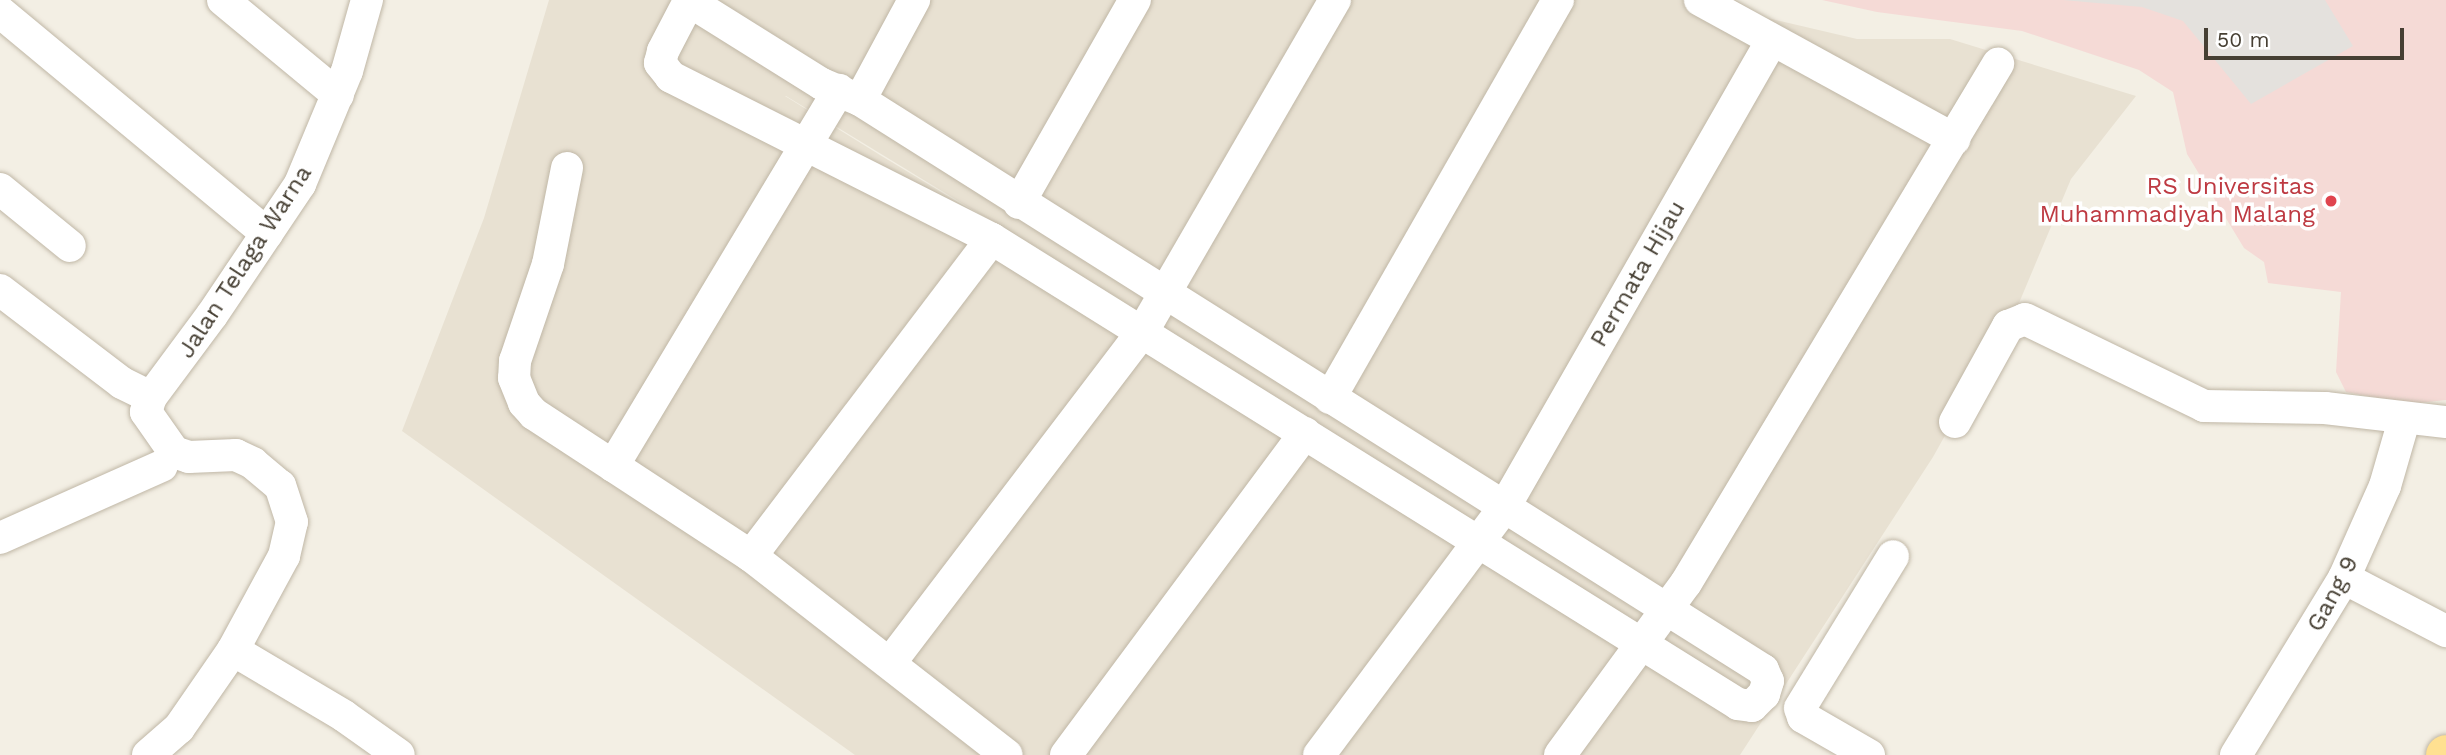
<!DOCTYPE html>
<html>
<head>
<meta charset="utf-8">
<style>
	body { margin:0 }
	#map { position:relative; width:2446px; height:755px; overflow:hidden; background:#f3efe4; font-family:"Work Sans",sans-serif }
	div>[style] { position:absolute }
	.residential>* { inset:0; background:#e8e1d2 }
	.medical>* { inset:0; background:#f5dad6 }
	.parking>* { inset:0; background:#e4e1dd }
	.roads { filter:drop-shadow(0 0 2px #c0b7a6) drop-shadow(0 0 2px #c0b7a6) }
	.street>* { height:32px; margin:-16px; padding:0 16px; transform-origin:16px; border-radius:16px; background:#fff }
	.primary>* { height:38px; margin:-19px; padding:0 19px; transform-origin:19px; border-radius:19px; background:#ffe091 }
	.dots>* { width:19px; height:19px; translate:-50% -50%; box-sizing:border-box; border:4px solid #fff; border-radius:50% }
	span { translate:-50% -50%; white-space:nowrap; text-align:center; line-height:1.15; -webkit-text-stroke:7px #fff; paint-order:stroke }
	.health-label { font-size:24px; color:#be3a42 }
	.right { translate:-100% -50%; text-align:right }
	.street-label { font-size:24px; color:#463f33 }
	.scale { position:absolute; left:2204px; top:28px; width:200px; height:32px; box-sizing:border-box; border:4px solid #463f33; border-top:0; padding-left:9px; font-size:21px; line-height:24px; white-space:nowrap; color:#463f33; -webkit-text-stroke:5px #fff; paint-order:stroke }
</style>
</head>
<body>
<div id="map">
	<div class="residential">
		<i style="clip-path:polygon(evenodd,549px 0,1735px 0,1763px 17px,1857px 39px,1950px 39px,2136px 96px,2071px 179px,2019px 303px,1933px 457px,1740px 755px,855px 755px,402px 431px,484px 218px,549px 0,785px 96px,786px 96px,1147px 316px,880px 155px,785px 96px)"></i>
	</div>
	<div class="medical">
		<i style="clip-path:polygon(1822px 0,2446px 0,2446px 400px,2409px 404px,2346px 392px,2336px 372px,2341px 292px,2268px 283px,2264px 262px,2244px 248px,2187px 154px,2173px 92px,2139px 70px,2022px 31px,1877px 12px)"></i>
	</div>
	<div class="parking">
		<i style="clip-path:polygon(2063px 0,2325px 0,2353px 46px,2251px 104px,2183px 21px,2142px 7px)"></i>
	</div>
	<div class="roads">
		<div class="street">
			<i style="left:223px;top:0;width:149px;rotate:39.6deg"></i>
			<i style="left:1700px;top:0;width:290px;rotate:28.7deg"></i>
			<i style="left:689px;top:1px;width:157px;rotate:32deg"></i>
			<i style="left:822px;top:84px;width:41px;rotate:22.8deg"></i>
			<i style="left:860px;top:100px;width:1068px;rotate:32.26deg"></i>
			<i style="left:1763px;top:670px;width:12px;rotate:66deg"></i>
			<i style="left:1768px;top:681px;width:14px;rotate:107deg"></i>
			<i style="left:1764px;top:694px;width:17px;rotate:135deg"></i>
			<i style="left:1752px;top:706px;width:14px;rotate:-172deg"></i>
			<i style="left:1738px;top:704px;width:879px;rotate:-148.06deg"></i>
			<i style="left:992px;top:239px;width:360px;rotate:-153.2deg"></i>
			<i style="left:671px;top:77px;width:18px;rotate:-128deg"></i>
			<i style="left:660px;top:63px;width:12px;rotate:-76deg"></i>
			<i style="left:663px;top:51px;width:56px;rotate:-62.5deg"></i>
			<i style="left:689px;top:1px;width:1px;rotate:-90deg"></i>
			<i style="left:0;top:12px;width:347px;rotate:39.7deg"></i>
			<i style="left:860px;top:100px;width:114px;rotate:-61.6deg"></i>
			<i style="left:567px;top:168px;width:98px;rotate:101.2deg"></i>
			<i style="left:548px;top:264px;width:102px;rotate:108.8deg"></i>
			<i style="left:515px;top:361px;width:17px;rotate:93deg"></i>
			<i style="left:514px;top:378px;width:27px;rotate:68deg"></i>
			<i style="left:524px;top:403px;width:15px;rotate:48deg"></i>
			<i style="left:534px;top:414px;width:259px;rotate:33.2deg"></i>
			<i style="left:751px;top:556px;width:324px;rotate:37.9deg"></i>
			<i style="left:0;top:189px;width:90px;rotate:39.2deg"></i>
			<i style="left:1019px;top:203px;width:234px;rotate:-60.3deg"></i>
			<i style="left:0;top:290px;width:153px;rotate:37.3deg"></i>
			<i style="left:122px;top:383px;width:32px;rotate:26deg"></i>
			<i style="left:1330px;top:398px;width:459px;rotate:-60.2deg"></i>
			<i style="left:1955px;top:422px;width:110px;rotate:-61.1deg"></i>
			<i style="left:2008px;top:326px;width:18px;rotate:-22deg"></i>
			<i style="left:2025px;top:319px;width:199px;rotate:25.9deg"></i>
			<i style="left:2204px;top:406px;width:121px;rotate:0.9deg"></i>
			<i style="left:2325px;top:408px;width:122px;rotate:6.6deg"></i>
			<i style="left:613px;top:466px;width:439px;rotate:-59deg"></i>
			<i style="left:0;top:538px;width:177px;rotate:-24deg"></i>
			<i style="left:751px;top:556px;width:398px;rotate:-52.8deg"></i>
			<i style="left:2344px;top:578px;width:115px;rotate:27.5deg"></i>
			<i style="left:233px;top:650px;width:129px;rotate:30.7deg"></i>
			<i style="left:344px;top:716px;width:67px;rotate:35.3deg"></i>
			<i style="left:890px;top:663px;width:417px;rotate:-52.7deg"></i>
			<i style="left:1143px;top:331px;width:383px;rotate:-59.9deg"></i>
			<i style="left:148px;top:755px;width:41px;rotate:-41.1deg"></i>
			<i style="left:179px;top:728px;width:95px;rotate:-55.3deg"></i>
			<i style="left:233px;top:650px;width:107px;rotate:-61.5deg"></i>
			<i style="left:284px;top:556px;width:35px;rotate:-77deg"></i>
			<i style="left:292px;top:522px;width:38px;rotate:-108deg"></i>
			<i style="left:280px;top:486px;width:35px;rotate:-140deg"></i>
			<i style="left:253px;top:463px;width:19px;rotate:-155deg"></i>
			<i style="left:236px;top:455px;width:47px;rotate:177.6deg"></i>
			<i style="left:189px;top:457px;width:16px;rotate:-162deg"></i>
			<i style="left:174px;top:452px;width:49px;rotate:-125deg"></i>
			<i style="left:146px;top:412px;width:16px;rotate:-72deg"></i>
			<i style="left:151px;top:397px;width:102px;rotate:-53.4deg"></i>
			<i style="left:212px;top:315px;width:158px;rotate:-56.1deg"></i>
			<i style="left:300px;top:184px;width:122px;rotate:-67.4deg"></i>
			<i style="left:347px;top:71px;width:74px;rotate:-74.3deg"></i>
			<i style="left:1066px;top:755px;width:401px;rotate:-53.4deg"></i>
			<i style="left:1319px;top:755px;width:311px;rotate:-53.2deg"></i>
			<i style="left:1505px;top:506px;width:535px;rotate:-60.18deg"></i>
			<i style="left:1560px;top:755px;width:213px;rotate:-53.8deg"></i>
			<i style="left:1686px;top:583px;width:606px;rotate:-58.99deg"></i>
			<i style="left:1869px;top:755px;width:76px;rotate:-150.1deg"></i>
			<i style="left:1803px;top:717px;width:9px;rotate:-108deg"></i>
			<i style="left:1800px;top:708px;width:178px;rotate:-58.5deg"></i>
			<i style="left:2236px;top:755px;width:207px;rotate:-58.6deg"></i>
			<i style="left:2344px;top:578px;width:101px;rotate:-66deg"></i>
			<i style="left:2385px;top:486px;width:69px;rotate:-73.9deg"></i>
		</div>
		<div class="primary">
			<i style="left:2445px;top:755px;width:1px;rotate:-45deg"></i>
		</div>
	</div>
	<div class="dots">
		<i style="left:2331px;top:201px;background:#e0444e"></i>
	</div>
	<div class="health-label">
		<span class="right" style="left:2315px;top:201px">RS Universitas<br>Muhammadiyah Malang</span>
	</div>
	<div class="street-label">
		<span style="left:245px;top:262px;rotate:-57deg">Jalan Telaga Warna</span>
		<span style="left:1638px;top:274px;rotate:-60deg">Permata Hijau</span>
		<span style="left:2333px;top:594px;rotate:-62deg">Gang 9</span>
	</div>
	<div class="scale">50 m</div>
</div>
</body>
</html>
